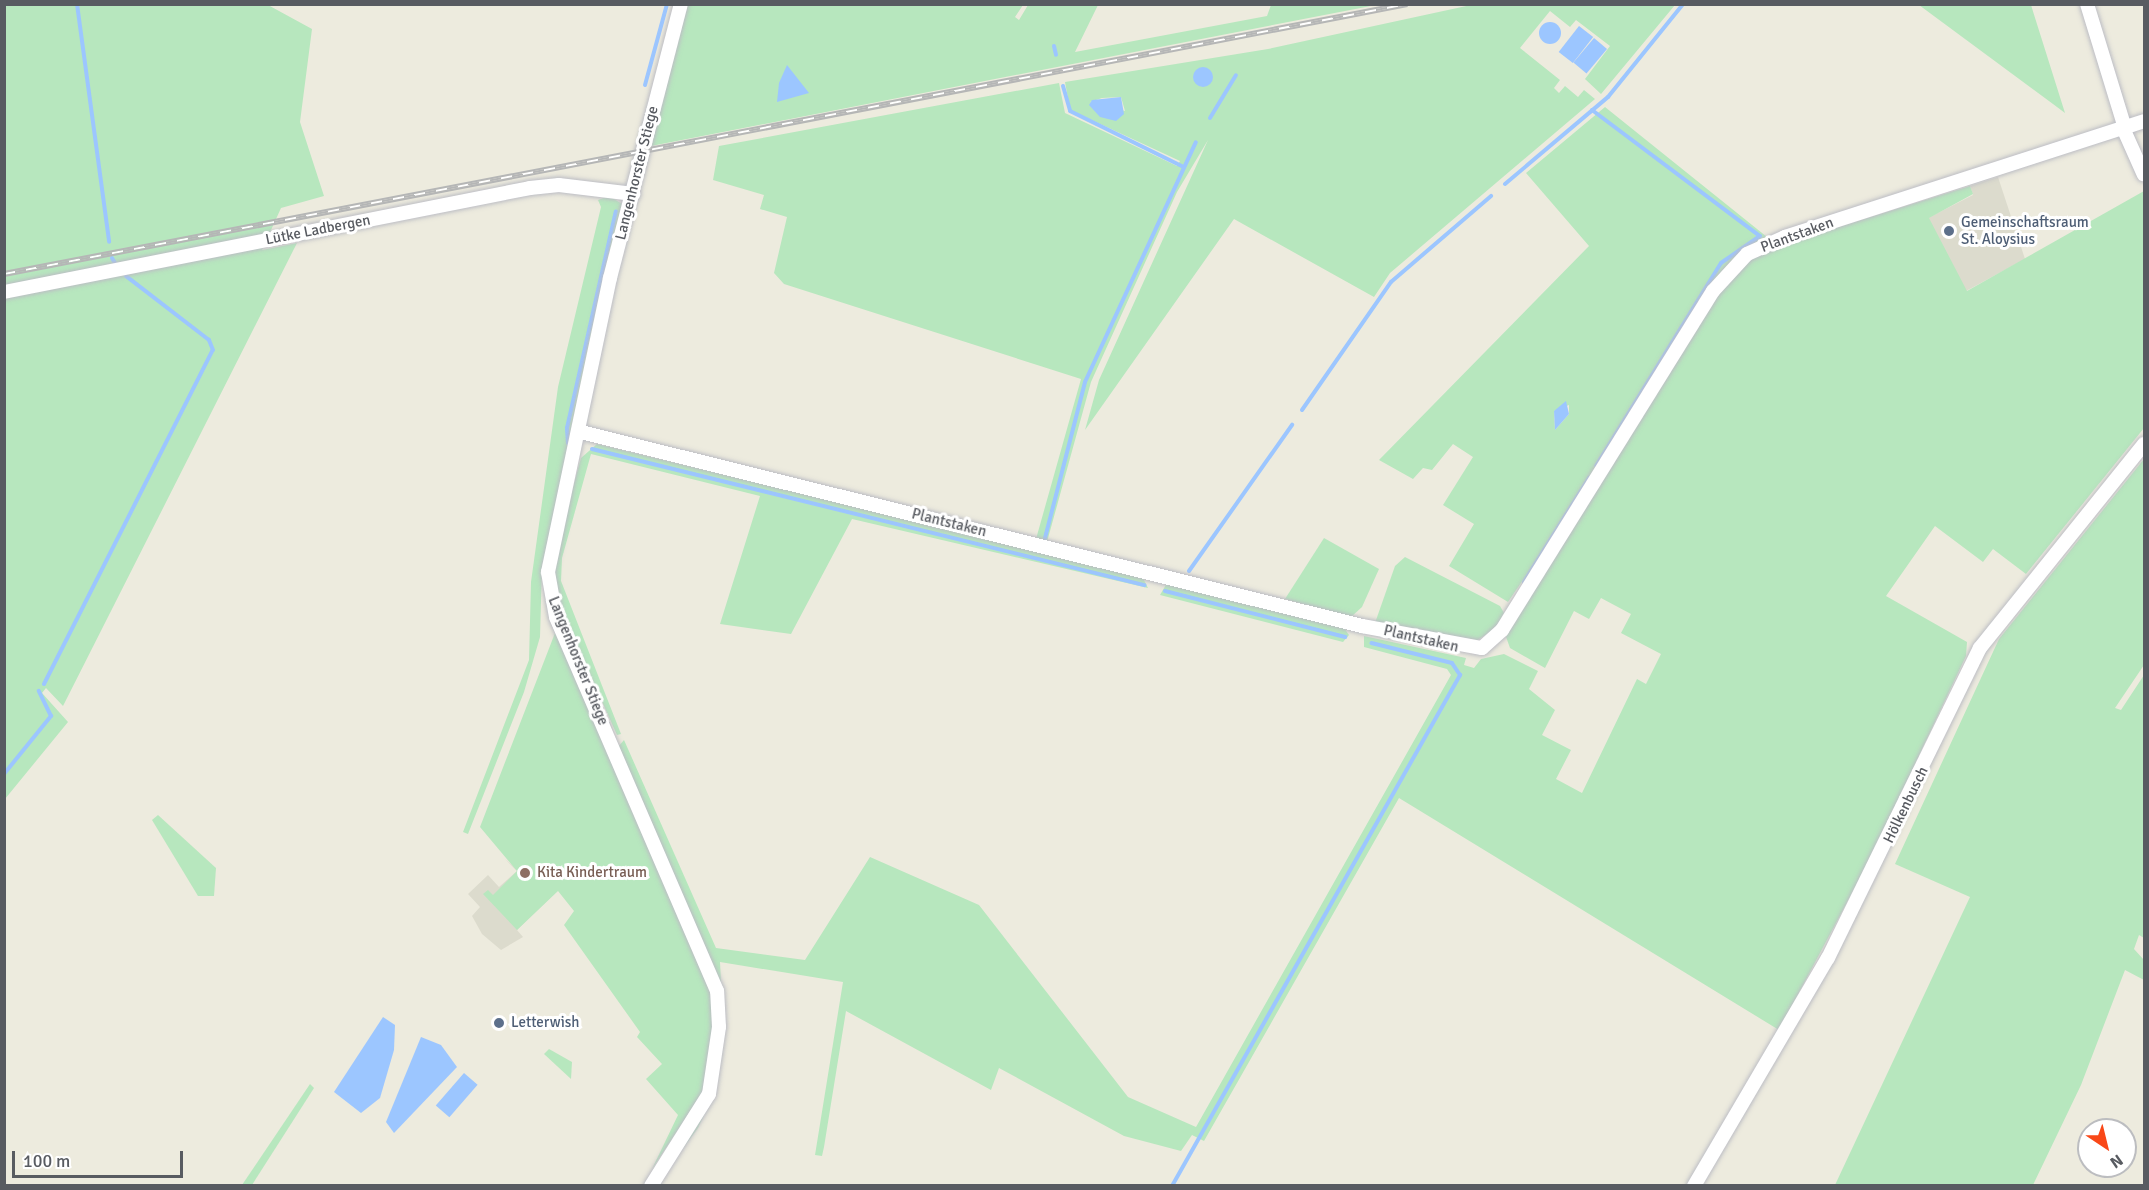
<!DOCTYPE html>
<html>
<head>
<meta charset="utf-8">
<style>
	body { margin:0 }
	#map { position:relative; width:2149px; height:1190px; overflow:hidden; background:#edebde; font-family:Signika,sans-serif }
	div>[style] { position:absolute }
	.education>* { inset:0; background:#dcdbcd }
	.green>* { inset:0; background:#b7e7be }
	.water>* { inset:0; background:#9cc6ff; transform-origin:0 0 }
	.round { border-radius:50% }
	.stream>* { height:4px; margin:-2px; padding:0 2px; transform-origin:2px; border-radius:2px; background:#9cc6ff }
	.roads { filter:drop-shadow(0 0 2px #bcbdc4) drop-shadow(0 0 2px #bcbdc4) }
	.minor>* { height:14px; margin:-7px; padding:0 7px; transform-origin:7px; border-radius:7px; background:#fff }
	.rail>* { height:6px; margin-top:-3px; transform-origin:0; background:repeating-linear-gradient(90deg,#fff 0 11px,#b5b6b6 0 22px); box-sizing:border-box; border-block:2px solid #b5b6b6 }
	.dots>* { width:16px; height:16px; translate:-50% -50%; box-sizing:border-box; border:3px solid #fff; border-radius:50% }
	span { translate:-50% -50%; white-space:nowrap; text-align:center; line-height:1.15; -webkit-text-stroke:6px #fff; paint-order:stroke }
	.street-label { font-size:15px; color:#585b61 }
	.service-label { font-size:15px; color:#4e5e75 }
	.left { translate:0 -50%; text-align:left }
	.education-label { font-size:15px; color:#785e54 }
	.frame { position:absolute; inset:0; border:6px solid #585b61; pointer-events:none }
	.north { position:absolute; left:2077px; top:1118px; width:60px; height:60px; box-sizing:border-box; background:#fff; border:2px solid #bcbdc0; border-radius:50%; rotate:145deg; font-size:16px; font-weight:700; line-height:24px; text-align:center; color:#585b61 }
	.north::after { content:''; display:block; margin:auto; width:21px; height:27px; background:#f94818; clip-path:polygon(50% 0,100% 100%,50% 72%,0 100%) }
	.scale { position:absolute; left:12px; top:1151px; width:171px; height:27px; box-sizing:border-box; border:3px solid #585b61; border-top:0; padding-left:8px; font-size:18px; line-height:21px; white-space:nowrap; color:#585b61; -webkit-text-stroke:4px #fff; paint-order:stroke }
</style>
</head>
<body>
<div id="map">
	<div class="education">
		<i style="clip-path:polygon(1998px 177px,2025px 259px,1966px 291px,1928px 218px,1973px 195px,1970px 186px)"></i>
		<i style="clip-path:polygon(505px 859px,550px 898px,517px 930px,523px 937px,501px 950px,482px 934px,472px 916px,480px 907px,468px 894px,488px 875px,499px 887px,517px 871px)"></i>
	</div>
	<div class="green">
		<i style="clip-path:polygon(5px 5px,268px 5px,312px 29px,300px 122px,324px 196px,281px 208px,262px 250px,297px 243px,63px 706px,46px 688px,42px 693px,68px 722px,5px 799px)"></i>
		<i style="clip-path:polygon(686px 5px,1023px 5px,1015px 17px,1019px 20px,1028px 5px,1098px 5px,1075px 52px,1267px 16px,1271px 5px,1376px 5px,651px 146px)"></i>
		<i style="clip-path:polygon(evenodd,1471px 5px,1675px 5px,1601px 94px,1585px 79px,1610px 46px,1576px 20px,1570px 27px,1550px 11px,1520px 48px,1560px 80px,1554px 88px,1559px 93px,1565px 86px,1578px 97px,1584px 90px,1595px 99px,1390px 273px,1374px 297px,1234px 219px,1085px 430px,1099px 380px,1208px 140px,1177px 192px,1091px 382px,1047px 542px,1036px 539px,1081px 379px,784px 284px,774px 273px,787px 217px,760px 209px,764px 195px,713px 180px,719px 146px,1059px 83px,1065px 113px,1177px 166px,1180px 161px,1070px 110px,1065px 82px,1268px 49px,1471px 5px,1121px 97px,1125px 111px,1090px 102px,1102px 98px,1121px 97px)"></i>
		<i style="clip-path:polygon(1919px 5px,2031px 5px,2065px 113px,2053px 104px)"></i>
		<i style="clip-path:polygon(evenodd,1605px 107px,1767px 237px,1747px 251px,1508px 602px,1449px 566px,1474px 524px,1443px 505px,1473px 457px,1453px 444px,1432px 470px,1423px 468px,1413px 479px,1379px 460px,1589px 246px,1526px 173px,1605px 107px,1569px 405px,1569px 414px,1555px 430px,1554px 411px,1569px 405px)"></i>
		<i style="clip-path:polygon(1970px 186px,1973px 194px,1929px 218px,1967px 291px,2144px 191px,2144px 428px,2026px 574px,1993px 549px,1983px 562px,1935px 526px,1886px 596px,1967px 642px,1966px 656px,1869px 861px,1779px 1030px,1399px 798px,1204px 1141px,1192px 1135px,1181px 1151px,1124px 1136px,999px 1068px,991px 1090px,846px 1011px,824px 1147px,822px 1156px,815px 1155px,843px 982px,720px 962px,723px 1022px,715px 1092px,698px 1128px,656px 1185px,709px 1102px,720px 984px,618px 747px,624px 740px,716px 948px,805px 960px,870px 857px,979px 905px,1128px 1097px,1196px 1127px,1451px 675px,1447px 669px,1364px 647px,1364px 636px,1466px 658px,1464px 665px,1474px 668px,1481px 659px,1504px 654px,1538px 671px,1529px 689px,1555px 710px,1542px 735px,1571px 750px,1556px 779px,1582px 793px,1637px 679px,1646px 684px,1661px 654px,1621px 633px,1631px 614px,1601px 598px,1589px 619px,1574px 611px,1545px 668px,1510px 648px,1505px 634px,1730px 275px,1762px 251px)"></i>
		<i style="clip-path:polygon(609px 196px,624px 205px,542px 566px,540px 637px,524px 692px,468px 834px,463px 832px,529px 660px,531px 582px,558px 387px,601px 207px,598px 200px)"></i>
		<i style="clip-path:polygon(597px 444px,1047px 553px,1143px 578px,1148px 588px,852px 519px,791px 634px,720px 624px,760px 496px,591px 454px,562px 558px,561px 581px,621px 734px,617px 735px,554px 594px,554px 556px,581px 458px)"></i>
		<i style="clip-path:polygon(2144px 459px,2144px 665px,2115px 708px,2121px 710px,2144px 675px,2144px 938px,2139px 935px,2134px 949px,2144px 960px,2144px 980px,2125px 970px,2081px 1085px,2033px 1185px,1835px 1185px,1970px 897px,1895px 864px,1999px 639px)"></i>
		<i style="clip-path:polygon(1324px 538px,1379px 569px,1362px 607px,1351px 617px,1285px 599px)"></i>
		<i style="clip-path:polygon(1405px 557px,1500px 606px,1504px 613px,1496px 628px,1476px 641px,1375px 623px,1395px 566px)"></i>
		<i style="clip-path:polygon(1167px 583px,1344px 628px,1349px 635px,1343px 642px,1160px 595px)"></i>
		<i style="clip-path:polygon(555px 633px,715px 998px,708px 1084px,652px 1169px,678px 1115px,646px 1079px,662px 1064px,637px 1037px,640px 1032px,564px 925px,574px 911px,558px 891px,517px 930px,483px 894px,488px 890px,493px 895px,517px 871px,480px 827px)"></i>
		<i style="clip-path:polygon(158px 815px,216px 868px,214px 896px,198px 896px,152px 820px)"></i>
		<i style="clip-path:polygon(549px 1049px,572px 1062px,571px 1079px,544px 1054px)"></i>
		<i style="clip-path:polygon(310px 1084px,314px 1088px,252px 1185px,242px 1185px)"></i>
	</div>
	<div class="water">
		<i class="round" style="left:1539px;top:22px;width:22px;height:22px"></i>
		<i style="left:1579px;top:26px;width:18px;height:33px;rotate:38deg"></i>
		<i style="left:1594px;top:38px;width:17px;height:32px;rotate:40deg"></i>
		<i style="clip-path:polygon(787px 65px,809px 93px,777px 102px,779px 83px)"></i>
		<i class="round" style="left:1193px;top:67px;width:20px;height:20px"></i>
		<i style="clip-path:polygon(1121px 97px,1124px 114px,1116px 121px,1100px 117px,1089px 105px,1092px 100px)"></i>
		<i style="clip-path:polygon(1566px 401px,1569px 414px,1555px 430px,1554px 411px)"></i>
		<i style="clip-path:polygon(383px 1017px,395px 1025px,394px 1050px,380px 1098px,361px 1113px,334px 1092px)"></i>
		<i style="clip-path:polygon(421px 1037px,441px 1045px,457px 1067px,394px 1133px,386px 1122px)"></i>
		<i style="left:464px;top:1073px;width:18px;height:43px;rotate:41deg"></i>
	</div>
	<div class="stream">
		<i style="left:77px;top:4px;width:240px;rotate:82.3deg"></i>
		<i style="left:1054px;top:46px;width:9px;rotate:77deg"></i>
		<i style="left:645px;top:85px;width:84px;rotate:-74.8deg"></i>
		<i style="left:1063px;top:86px;width:26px;rotate:74deg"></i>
		<i style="left:1070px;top:111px;width:125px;rotate:26.2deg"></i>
		<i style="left:1592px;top:110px;width:210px;rotate:36.9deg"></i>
		<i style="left:1760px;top:236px;width:47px;rotate:145.3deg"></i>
		<i style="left:1721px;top:263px;width:238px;rotate:121.6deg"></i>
		<i style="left:1210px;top:118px;width:50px;rotate:-58.8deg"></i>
		<i style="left:1505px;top:184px;width:135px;rotate:-40.2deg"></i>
		<i style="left:1608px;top:97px;width:119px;rotate:-51.1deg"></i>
		<i style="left:112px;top:258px;width:6px;rotate:59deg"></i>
		<i style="left:1302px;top:410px;width:156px;rotate:-55.2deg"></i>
		<i style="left:1391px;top:282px;width:132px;rotate:-40.7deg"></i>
		<i style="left:568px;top:443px;width:15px;rotate:-94deg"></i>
		<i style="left:567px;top:428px;width:222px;rotate:-77.3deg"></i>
		<i style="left:592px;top:449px;width:569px;rotate:13.84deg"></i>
		<i style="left:1045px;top:538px;width:161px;rotate:-75.6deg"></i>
		<i style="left:1085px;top:382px;width:264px;rotate:-65.2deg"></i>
		<i style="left:1189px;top:571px;width:179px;rotate:-54.8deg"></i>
		<i style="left:1524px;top:582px;width:123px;rotate:-58deg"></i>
		<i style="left:1165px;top:591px;width:186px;rotate:14.3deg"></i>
		<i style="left:44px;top:684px;width:374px;rotate:-63.2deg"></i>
		<i style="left:213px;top:350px;width:11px;rotate:-112deg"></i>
		<i style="left:209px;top:340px;width:105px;rotate:-142.4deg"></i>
		<i style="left:4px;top:774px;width:75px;rotate:-51deg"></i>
		<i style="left:51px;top:716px;width:28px;rotate:-116deg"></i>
		<i style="left:1172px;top:1186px;width:587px;rotate:-60.59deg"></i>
		<i style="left:1460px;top:675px;width:14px;rotate:-124deg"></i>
		<i style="left:1452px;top:663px;width:83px;rotate:-166.1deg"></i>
	</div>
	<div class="roads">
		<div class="minor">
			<i style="left:2087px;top:4px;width:130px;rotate:73deg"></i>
			<i style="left:2123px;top:128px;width:22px;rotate:-18deg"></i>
			<i style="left:4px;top:292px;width:536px;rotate:-11.18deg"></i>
			<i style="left:530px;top:188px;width:29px;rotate:-6deg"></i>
			<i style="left:559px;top:185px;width:75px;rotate:6.9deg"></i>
			<i style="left:581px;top:432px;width:805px;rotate:13.95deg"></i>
			<i style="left:1362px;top:626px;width:122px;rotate:10.4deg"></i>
			<i style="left:1482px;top:648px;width:27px;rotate:-42deg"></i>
			<i style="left:1502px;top:630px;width:399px;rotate:-58.1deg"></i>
			<i style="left:1713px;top:291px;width:50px;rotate:-47.4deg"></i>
			<i style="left:1747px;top:254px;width:42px;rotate:-24.1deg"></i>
			<i style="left:1785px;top:237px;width:355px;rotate:-17.9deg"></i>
			<i style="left:2123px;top:128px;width:51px;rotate:65.9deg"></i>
			<i style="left:651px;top:1186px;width:109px;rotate:-57.8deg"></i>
			<i style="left:709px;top:1094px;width:68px;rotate:-81.5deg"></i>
			<i style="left:719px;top:1027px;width:36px;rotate:-93deg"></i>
			<i style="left:717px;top:991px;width:407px;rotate:-113.3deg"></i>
			<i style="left:556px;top:617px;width:46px;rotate:-100.1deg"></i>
			<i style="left:548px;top:572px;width:300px;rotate:-78.1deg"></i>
			<i style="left:610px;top:278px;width:283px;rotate:-75.5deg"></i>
			<i style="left:1694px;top:1186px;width:264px;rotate:-59.6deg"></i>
			<i style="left:1828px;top:958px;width:345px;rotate:-63.9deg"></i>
			<i style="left:1980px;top:648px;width:262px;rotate:-51.2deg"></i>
		</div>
	</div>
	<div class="rail">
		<i style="left:4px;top:274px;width:1429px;rotate:-10.89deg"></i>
	</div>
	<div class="dots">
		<i style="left:1949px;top:231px;background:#5c6f8a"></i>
		<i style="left:525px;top:873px;background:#8d6e63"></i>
		<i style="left:499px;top:1023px;background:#5c6f8a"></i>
	</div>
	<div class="street-label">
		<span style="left:637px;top:173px;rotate:-76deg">Langenhorster Stiege</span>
		<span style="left:318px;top:230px;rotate:-11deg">Lütke Ladbergen</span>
		<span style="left:1797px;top:235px;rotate:-20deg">Plantstaken</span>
		<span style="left:949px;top:523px;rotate:14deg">Plantstaken</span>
		<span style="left:1421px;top:639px;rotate:13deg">Plantstaken</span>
		<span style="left:578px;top:661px;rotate:68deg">Langenhorster Stiege</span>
		<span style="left:1906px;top:805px;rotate:-64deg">Hölkenbusch</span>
	</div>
	<div class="service-label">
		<span class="left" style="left:1961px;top:231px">Gemeinschaftsraum<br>St. Aloysius</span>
		<span class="left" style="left:511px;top:1023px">Letterwish</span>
	</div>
	<div class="education-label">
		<span class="left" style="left:537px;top:873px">Kita Kindertraum</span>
	</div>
	<div class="frame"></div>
	<div class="north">N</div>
	<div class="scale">100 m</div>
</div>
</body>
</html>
